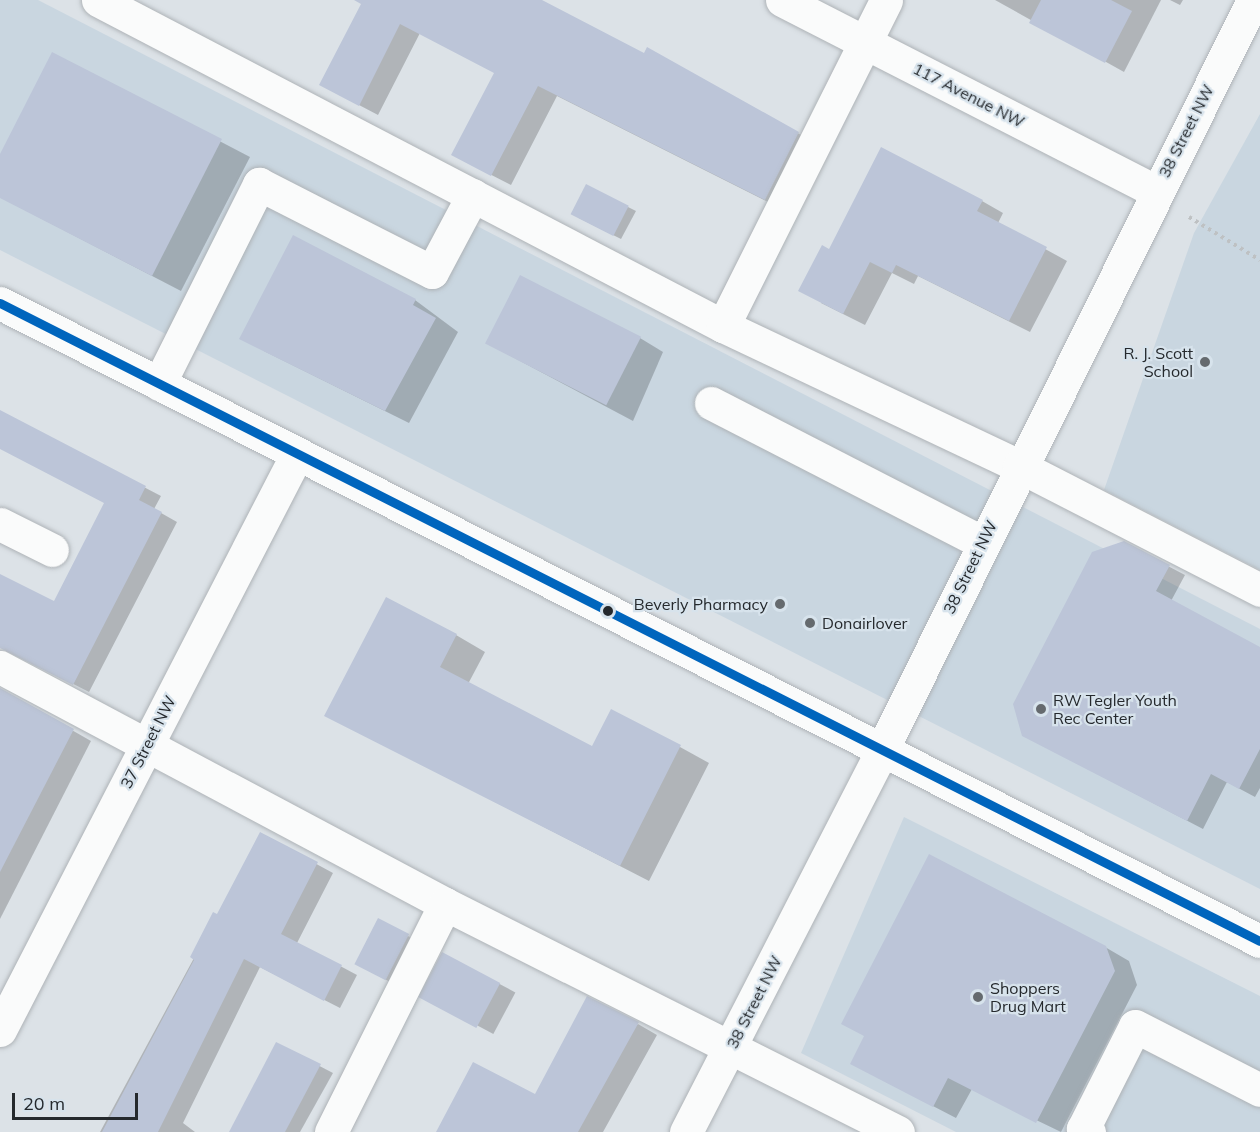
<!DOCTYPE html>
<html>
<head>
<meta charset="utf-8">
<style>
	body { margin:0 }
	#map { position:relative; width:1260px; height:1132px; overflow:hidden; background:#dce2e7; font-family:Mulish,sans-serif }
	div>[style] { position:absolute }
	.built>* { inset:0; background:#c9d6e0 }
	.shadow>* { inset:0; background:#0003; transform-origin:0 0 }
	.building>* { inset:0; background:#bcc5d8; transform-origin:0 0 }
	.path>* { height:4px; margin-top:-2px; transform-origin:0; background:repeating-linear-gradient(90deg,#bec1c3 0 3px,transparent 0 7.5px) }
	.roads { filter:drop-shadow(0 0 2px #aeb3b7) drop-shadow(0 0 2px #aeb3b7) }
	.minor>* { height:33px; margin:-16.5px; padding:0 16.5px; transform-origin:16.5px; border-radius:16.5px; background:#fafbfb }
	.major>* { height:33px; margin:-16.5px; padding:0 16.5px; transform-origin:16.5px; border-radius:16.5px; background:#fafbfb }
	.bus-1>* { height:9px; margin:-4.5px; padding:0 4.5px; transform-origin:4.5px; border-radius:4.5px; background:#0065bd }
	.dots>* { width:16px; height:16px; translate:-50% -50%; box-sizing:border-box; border:3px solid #d7e3ec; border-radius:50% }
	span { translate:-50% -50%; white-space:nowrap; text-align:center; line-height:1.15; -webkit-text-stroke:4.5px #d7e3ec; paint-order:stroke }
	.street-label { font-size:16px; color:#25292d }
	.poi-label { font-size:16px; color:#25292d }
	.right { translate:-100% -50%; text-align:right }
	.left { translate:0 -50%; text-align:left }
	.scale { position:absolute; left:12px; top:1093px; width:126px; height:27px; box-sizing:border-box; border:3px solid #25292d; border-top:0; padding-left:8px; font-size:18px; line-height:21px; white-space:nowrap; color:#25292d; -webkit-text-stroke:4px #d7e3ec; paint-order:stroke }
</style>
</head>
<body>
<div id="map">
	<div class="built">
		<i style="clip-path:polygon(0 0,38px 0,1260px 629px,1260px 889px,0 250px)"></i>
		<i style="clip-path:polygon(1260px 114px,1260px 570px,1104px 490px,1194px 233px)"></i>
		<i style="clip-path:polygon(904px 817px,1260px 996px,1260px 1132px,956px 1132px,801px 1053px)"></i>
	</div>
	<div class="shadow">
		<i style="clip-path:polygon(365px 0,531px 0,645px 55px,648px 49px,817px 144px,784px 210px,557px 96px,511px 185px,472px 165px,496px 73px,420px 33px,378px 115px,340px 95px)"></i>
		<i style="clip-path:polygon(995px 0,1161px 0,1124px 72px)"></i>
		<i style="clip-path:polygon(1170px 0,1183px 0,1180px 5px)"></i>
		<i style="clip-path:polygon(53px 54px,250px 157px,181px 291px,0 197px,0 157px)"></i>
		<i style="clip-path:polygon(982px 201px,1003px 213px,998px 223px,1067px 261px,1030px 332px,918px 276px,914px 284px,892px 273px,865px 325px,821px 303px,829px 251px)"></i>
		<i style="clip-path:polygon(628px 207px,636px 211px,621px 239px,579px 218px)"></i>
		<i style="clip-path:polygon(415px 300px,458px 332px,409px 423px,264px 351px)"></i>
		<i style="clip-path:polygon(640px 338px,663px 352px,633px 421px,507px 354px)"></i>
		<i style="clip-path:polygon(0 412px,161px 496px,154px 509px,177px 522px,89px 692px,22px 658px,0 636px,0 575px,55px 603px,106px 503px,0 448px)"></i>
		<i style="clip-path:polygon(1124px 543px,1185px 575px,1171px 601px,1260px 648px,1260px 788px,1255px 797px,1227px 782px,1203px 829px,1040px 744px)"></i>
		<i style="clip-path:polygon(456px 635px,485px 652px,468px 684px,593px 748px,680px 747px,709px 763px,649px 881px,326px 715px)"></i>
		<i style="clip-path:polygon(0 689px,91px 741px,0 919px)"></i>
		<i style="clip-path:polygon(261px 834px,333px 873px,297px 943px,357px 975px,340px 1008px,260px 967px,183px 1123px,195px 1132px,100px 1132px)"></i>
		<i style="clip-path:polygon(408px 936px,424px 945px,402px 988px,371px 972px)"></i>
		<i style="clip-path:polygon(1105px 947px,1129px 961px,1137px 985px,1061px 1132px,972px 1089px,956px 1118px,875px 1076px)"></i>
		<i style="left:443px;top:954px;width:82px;height:47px;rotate:28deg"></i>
		<i style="clip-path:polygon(638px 1024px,657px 1035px,603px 1132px,438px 1132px,536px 1096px)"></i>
		<i style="clip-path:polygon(277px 1044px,333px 1073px,300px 1132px,231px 1132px)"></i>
	</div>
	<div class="building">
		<i style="clip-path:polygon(354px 0,542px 0,644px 53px,647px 47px,799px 132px,765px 200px,538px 86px,491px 176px,451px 155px,494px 73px,400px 24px,359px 106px,319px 85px,361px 4px)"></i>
		<i style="clip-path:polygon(1041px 0,1111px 0,1132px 11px,1105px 63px,1029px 23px)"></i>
		<i style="clip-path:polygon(52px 52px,222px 139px,152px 276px,0 198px,0 154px)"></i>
		<i style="clip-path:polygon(881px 147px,983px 200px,977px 211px,1047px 247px,1009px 321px,896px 265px,892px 273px,870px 262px,843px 314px,798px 291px,822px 245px,829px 249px)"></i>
		<i style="left:586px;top:184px;width:48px;height:34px;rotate:27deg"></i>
		<i style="clip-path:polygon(293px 235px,416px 299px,413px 305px,436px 318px,385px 411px,239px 339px)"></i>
		<i style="left:520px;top:275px;width:136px;height:77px;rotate:27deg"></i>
		<i style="clip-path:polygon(0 410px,146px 486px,139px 500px,162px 512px,73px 685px,0 648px,0 574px,54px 601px,104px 503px,0 449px)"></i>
		<i style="clip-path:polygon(1124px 541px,1170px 565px,1156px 591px,1260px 647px,1260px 749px,1239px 789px,1211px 774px,1187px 821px,1022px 736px,1013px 704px,1092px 552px)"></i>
		<i style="clip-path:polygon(386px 597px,457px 634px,440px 667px,592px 746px,611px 709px,681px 745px,620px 866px,324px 716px)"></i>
		<i style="clip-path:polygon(0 688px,74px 729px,0 872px)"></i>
		<i style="clip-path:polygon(260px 832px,318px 862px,281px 934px,342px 965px,324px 1001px,244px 959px,158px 1132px,102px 1132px,194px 960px,190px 957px,213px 912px,217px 914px)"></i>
		<i style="clip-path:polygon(929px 854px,1106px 946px,1115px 971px,1036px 1123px,948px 1078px,933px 1107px,850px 1064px,864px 1036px,841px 1024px)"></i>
		<i style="left:378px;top:918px;width:35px;height:52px;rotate:27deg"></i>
		<i style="left:442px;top:952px;width:66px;height:51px;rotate:28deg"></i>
		<i style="clip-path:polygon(587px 996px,639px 1022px,578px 1132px,436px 1132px,473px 1062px,535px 1094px)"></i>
		<i style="clip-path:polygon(276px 1042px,321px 1064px,285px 1132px,229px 1132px)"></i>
	</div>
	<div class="path">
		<i style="left:1189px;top:217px;width:83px;rotate:31.2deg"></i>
	</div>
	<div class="roads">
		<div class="minor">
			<i style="left:98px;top:0;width:705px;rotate:27.55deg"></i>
			<i style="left:723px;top:326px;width:327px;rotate:25.3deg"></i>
			<i style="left:1019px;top:466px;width:271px;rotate:27.2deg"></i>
			<i style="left:782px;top:0;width:420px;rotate:27.1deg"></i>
			<i style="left:723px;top:326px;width:364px;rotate:-63.4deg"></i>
			<i style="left:159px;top:384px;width:224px;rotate:-63.4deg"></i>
			<i style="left:259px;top:184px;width:194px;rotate:27deg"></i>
			<i style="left:432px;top:272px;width:87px;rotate:-62deg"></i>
			<i style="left:711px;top:403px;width:305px;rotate:27.2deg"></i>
			<i style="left:0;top:524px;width:58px;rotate:26.6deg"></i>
			<i style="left:0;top:667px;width:504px;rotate:28.04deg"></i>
			<i style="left:445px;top:904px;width:507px;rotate:26.72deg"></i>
			<i style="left:0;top:1030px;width:648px;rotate:-62.72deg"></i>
			<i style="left:331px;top:1132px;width:255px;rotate:-63.4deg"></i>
			<i style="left:686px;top:1132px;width:429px;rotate:-62.8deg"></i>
			<i style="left:882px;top:750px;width:837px;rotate:-63.68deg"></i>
			<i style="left:1089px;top:1132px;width:7px;rotate:-153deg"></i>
			<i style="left:1083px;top:1129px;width:115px;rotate:-63.2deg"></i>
			<i style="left:1135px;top:1026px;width:140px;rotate:27.1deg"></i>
		</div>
		<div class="major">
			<i style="left:0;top:303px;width:1412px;rotate:26.86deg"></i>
		</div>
	</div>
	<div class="bus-1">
		<i style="left:0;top:303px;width:1412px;rotate:26.86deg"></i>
	</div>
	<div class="dots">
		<i style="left:1205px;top:362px;background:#656a6e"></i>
		<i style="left:780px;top:604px;background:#656a6e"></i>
		<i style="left:608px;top:611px;background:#25292d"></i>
		<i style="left:810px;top:623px;background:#656a6e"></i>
		<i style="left:1041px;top:709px;background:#656a6e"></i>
		<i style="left:978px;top:997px;background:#656a6e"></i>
	</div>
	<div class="street-label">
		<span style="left:969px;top:95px;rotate:27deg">117 Avenue NW</span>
		<span style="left:1186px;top:131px;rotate:-63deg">38 Street NW</span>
		<span style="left:970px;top:567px;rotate:-64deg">38 Street NW</span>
		<span style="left:148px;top:742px;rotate:-63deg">37 Street NW</span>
		<span style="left:754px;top:1002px;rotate:-63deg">38 Street NW</span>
	</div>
	<div class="poi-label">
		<span class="right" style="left:1193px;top:362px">R. J. Scott<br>School</span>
		<span class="right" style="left:768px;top:604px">Beverly Pharmacy</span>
		<span class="left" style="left:822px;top:623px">Donairlover</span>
		<span class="left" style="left:1053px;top:709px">RW Tegler Youth<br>Rec Center</span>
		<span class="left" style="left:990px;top:997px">Shoppers<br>Drug Mart</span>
	</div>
	<div class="scale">20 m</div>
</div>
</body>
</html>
